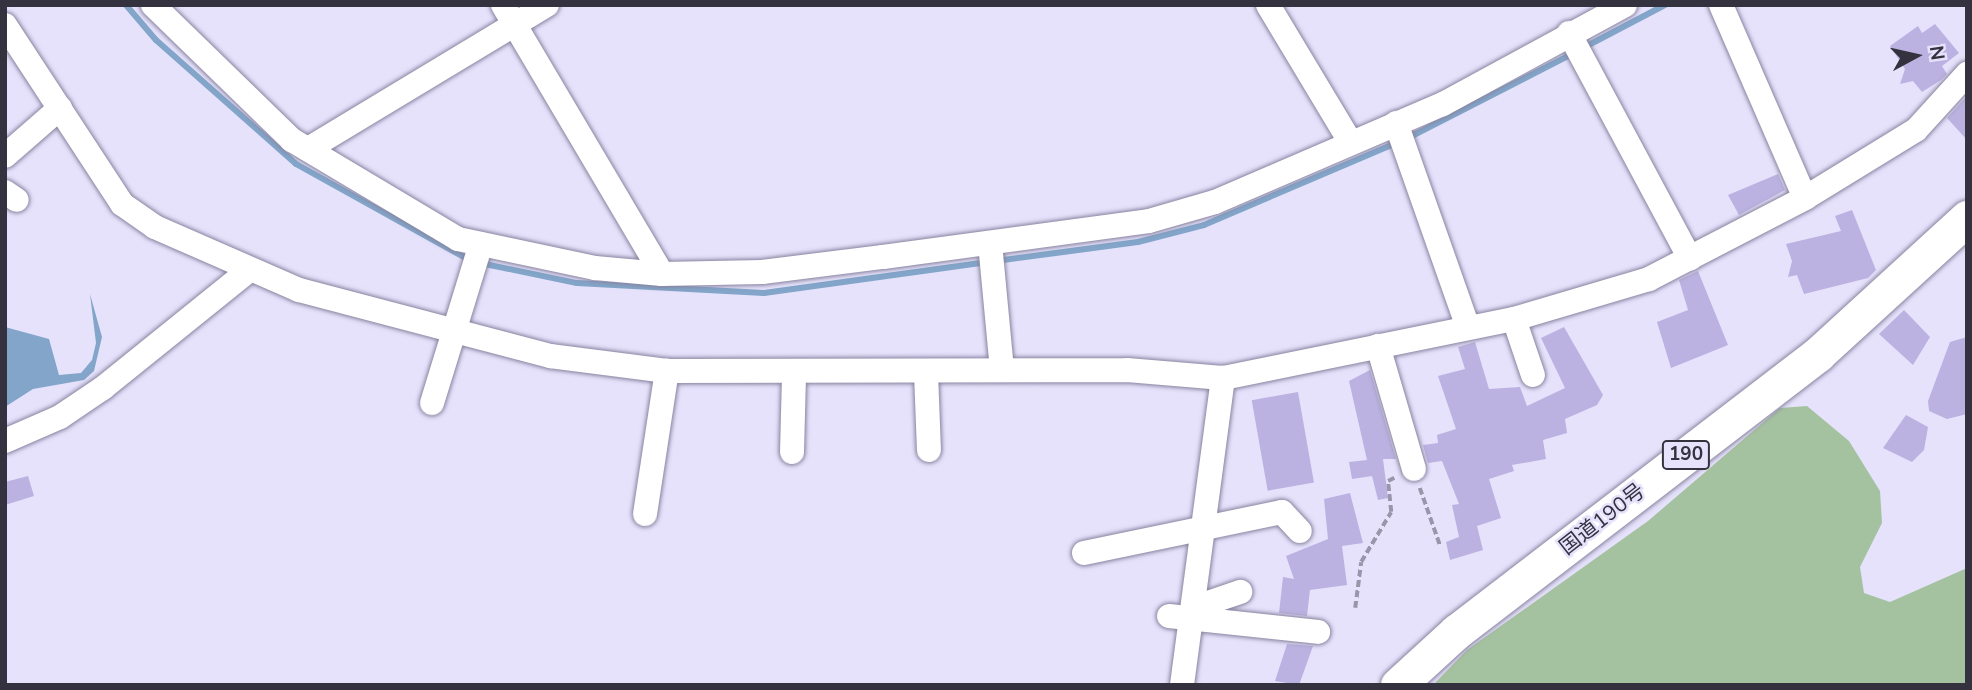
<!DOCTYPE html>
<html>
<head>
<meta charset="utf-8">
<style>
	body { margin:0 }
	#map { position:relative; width:1972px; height:690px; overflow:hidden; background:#e6e2fc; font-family:"Nunito Sans","Noto Sans JP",sans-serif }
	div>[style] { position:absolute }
	.green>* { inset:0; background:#a5c2a0 }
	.water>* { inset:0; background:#82a5c9 }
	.stream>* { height:6px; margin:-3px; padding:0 3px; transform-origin:3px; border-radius:3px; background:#82a5c9 }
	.building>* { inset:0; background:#bbb2e1; transform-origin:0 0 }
	.path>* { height:3.5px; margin-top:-1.75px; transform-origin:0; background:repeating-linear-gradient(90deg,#9995aa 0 7px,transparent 0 10.5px) }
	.roads { filter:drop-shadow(0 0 2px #88839f) drop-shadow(0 0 2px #88839f) }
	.minor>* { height:24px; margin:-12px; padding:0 12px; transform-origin:12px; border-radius:12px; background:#fff }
	.highway>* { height:35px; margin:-17.5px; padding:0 17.5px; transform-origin:17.5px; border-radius:17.5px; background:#fff }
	span { translate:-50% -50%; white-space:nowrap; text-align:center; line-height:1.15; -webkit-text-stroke:5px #e6e2fc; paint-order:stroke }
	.shield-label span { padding:2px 5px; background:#e6e2fc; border:2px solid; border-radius:5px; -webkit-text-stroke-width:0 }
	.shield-label { font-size:19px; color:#35323f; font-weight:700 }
	.street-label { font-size:21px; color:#35323f }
	.frame { position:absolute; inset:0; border:7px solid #35323f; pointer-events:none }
	.north { position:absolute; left:1881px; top:21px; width:70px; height:70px; -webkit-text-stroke:5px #e6e2fc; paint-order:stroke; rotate:82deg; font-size:19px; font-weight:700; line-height:28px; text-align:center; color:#35323f }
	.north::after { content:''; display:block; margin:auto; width:24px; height:32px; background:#35323f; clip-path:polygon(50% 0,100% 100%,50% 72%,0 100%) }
</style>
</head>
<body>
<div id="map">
	<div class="green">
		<i style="clip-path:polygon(1807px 406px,1849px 441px,1880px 491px,1882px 523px,1860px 567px,1864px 593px,1890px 602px,1967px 568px,1967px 685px,1433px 685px,1467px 650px,1648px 521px,1780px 408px)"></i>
	</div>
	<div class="water">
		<i style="clip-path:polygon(90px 294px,102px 337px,94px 371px,84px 380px,33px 389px,5px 407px,5px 327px,49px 339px,59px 375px,81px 373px,92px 360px,96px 343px)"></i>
	</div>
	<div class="stream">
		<i style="left:126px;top:5px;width:46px;rotate:49.4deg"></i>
		<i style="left:156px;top:40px;width:187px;rotate:41.5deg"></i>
		<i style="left:296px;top:164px;width:198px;rotate:29deg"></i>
		<i style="left:1583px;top:48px;width:93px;rotate:-27.7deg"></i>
		<i style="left:1406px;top:139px;width:189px;rotate:-27.1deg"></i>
		<i style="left:996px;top:261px;width:143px;rotate:-7.6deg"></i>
		<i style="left:1138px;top:242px;width:68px;rotate:-14.4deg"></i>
		<i style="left:1204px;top:225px;width:209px;rotate:-23.1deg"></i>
		<i style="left:480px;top:263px;width:99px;rotate:11.7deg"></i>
		<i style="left:577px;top:283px;width:187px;rotate:3.1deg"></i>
		<i style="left:764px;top:293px;width:224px;rotate:-7.9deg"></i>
	</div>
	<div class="building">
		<i style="clip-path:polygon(1935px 24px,1959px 53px,1942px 66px,1947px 74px,1941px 80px,1922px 92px,1913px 81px,1900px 84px,1905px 69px,1890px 46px,1918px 26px,1922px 33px)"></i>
		<i style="clip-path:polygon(1967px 96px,1967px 140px,1947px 118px)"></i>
		<i style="clip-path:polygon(1778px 174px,1785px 190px,1739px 215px,1728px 195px)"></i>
		<i style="clip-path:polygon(1852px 210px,1876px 270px,1868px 278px,1804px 294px,1797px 275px,1788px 277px,1792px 261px,1786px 244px,1841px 231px,1835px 216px)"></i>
		<i style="clip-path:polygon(1698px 271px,1728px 345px,1671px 368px,1657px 322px,1688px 310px,1679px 280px)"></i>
		<i style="clip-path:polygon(1904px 310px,1930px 337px,1913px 365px,1879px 334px)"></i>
		<i style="clip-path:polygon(1564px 327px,1603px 395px,1597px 405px,1565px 419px,1567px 433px,1543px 440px,1546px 459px,1512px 465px,1514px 471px,1489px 479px,1501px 518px,1477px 526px,1483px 550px,1450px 560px,1446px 542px,1459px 537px,1452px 505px,1459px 504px,1442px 461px,1428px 463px,1423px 445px,1438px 443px,1437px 435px,1456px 429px,1438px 376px,1465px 369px,1458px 347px,1475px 342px,1489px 389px,1520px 387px,1527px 406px,1565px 388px,1541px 338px)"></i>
		<i style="clip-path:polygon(1967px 337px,1967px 414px,1947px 419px,1929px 411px,1928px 401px,1950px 342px)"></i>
		<i style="clip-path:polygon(1370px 370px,1396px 459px,1383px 459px,1388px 498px,1378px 500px,1372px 476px,1352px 479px,1349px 462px,1367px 460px,1349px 381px)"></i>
		<i style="left:1298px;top:392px;width:92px;height:47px;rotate:80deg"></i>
		<i style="clip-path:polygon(1906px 415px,1928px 427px,1924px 450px,1912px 462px,1883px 448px)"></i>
		<i style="clip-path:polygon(28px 476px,34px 496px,5px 505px,5px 482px)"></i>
		<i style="clip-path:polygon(1350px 493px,1363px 543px,1342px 546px,1347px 585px,1310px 590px,1307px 616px,1279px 613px,1283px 577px,1294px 579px,1286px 556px,1328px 539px,1324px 499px)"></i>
		<i style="clip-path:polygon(1287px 644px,1313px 646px,1299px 685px,1275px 681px)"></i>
	</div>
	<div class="path">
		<i style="left:1420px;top:488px;width:60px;rotate:70.7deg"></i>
		<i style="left:1355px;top:608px;width:46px;rotate:-82.6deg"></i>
		<i style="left:1361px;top:562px;width:58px;rotate:-59deg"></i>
		<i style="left:1391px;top:512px;width:31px;rotate:-96deg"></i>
		<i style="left:1388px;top:481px;width:7px;rotate:-27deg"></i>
	</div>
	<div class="roads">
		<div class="minor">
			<i style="left:153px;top:5px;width:194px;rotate:44.2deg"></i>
			<i style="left:292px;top:140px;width:193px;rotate:30.8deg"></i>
			<i style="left:458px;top:239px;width:140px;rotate:12deg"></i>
			<i style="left:595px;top:268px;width:67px;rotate:5.1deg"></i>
			<i style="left:662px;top:274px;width:100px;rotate:-1.1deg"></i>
			<i style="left:762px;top:272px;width:122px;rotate:-7.1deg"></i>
			<i style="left:883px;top:257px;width:268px;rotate:-7.7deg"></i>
			<i style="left:1149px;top:221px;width:69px;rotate:-16.1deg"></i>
			<i style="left:1215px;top:202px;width:248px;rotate:-23.3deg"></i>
			<i style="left:1443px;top:104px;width:207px;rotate:-28.5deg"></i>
			<i style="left:503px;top:5px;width:312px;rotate:59.4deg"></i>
			<i style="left:1268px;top:5px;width:161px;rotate:59deg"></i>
			<i style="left:1721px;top:5px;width:210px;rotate:66.5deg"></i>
			<i style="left:5px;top:25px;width:214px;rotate:56.8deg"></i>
			<i style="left:122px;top:204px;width:40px;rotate:34.9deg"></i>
			<i style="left:155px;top:227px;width:157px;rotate:23.6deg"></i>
			<i style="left:299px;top:290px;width:260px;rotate:14.7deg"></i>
			<i style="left:550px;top:356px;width:118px;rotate:7.3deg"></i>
			<i style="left:667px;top:371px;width:460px;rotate:-0.1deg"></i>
			<i style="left:1127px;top:370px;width:96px;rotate:4.8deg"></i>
			<i style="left:1223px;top:378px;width:297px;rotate:-11.5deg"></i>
			<i style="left:1514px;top:319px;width:141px;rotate:-16.5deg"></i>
			<i style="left:1649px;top:279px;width:176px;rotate:-27.4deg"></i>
			<i style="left:1805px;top:198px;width:130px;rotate:-31.5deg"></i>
			<i style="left:1916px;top:130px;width:76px;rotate:-47.7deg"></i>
			<i style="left:1569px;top:33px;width:256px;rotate:61.8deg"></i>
			<i style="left:1396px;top:123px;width:217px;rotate:70.6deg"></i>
			<i style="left:308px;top:149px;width:279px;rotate:-31.1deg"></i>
			<i style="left:5px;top:156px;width:73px;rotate:-41.1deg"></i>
			<i style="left:5px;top:192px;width:14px;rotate:34deg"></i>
			<i style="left:990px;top:243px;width:127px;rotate:84.6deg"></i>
			<i style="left:1514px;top:319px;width:59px;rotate:71.3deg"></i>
			<i style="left:1378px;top:346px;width:128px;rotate:73.7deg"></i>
			<i style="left:926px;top:373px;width:77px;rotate:87.8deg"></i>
			<i style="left:432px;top:403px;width:166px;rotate:-72.9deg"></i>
			<i style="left:5px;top:441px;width:60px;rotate:-23.6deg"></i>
			<i style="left:60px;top:417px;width:52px;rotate:-34deg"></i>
			<i style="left:103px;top:388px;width:185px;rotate:-38.9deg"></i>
			<i style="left:792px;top:452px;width:78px;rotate:-88.5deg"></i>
			<i style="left:645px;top:514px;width:145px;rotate:-81.3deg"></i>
			<i style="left:1084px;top:553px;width:202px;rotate:-11.7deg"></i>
			<i style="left:1282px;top:512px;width:26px;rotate:47deg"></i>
			<i style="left:1193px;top:608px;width:50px;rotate:-18.8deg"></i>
			<i style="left:1169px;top:616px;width:150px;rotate:6.1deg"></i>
			<i style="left:1182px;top:685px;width:310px;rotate:-82.4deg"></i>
		</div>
		<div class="highway">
			<i style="left:1398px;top:685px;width:79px;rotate:-42.4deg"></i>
			<i style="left:1456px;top:632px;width:456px;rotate:-37.5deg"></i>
			<i style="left:1818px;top:354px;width:202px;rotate:-42.4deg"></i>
		</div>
	</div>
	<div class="shield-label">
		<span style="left:1686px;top:455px">190</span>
	</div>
	<div class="street-label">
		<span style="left:1602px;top:519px;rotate:-38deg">国道190号</span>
	</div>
	<div class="frame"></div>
	<div class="north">N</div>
</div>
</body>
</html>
